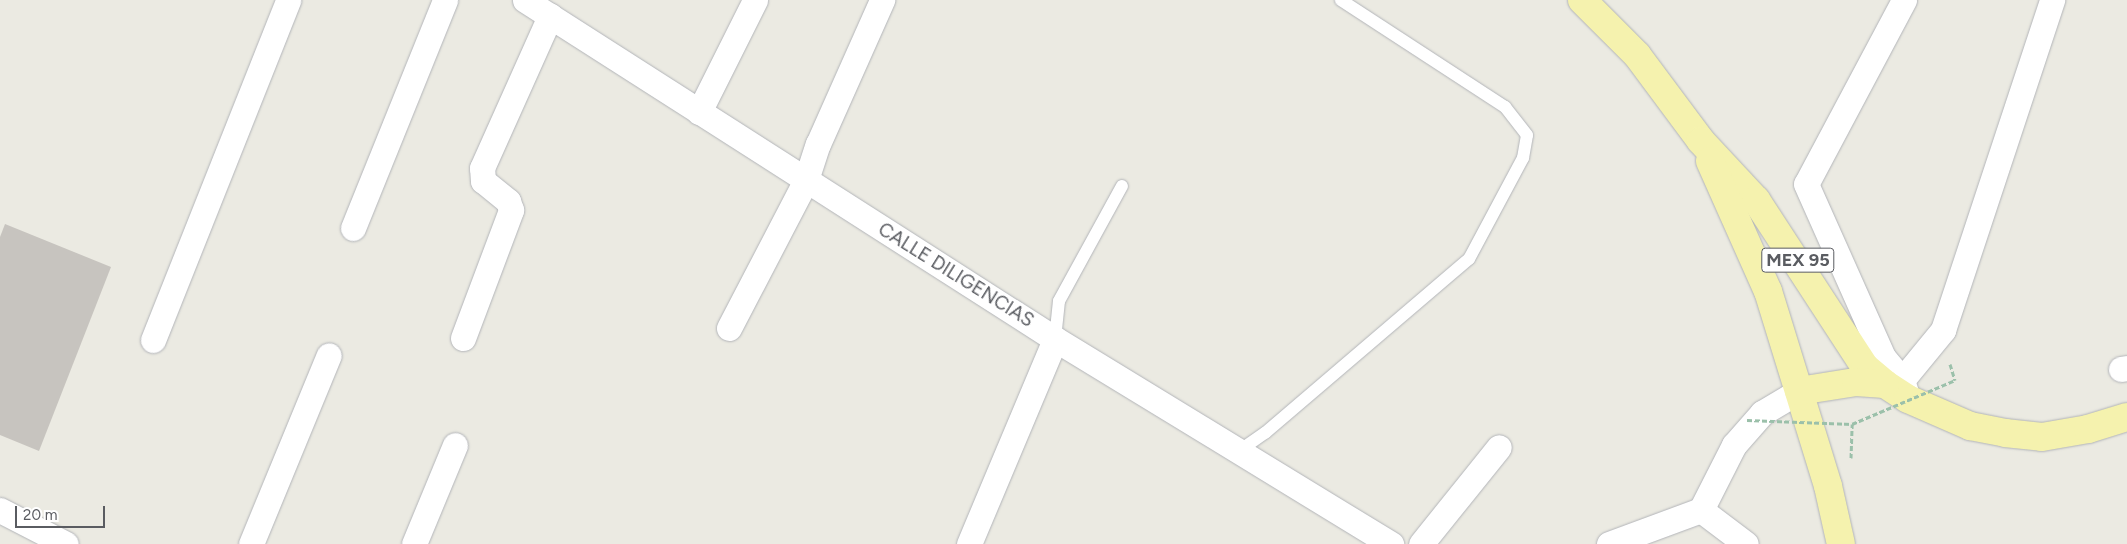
<!DOCTYPE html>
<html>
<head>
<meta charset="utf-8">
<style>
	body { margin:0 }
	#map { position:relative; width:2127px; height:544px; overflow:hidden; background:#ebeae2; font-family:Figtree,sans-serif }
	div>[style] { position:absolute }
	.building>* { inset:0; background:#c7c4bf }
	.path>* { height:3px; margin-top:-1.5px; transform-origin:0; background:repeating-linear-gradient(90deg,#9bc0aa 0 5px,transparent 0 7.5px) }
	.roads { filter:drop-shadow(0 0 1px #b2b4b8) drop-shadow(0 0 1px #b2b4b8) }
	.lane>* { height:12px; margin:-6px; padding:0 6px; transform-origin:6px; border-radius:6px; background:#fff }
	.street>* { height:25px; margin:-12.5px; padding:0 12.5px; transform-origin:12.5px; border-radius:12.5px; background:#fff }
	.primary>* { height:28px; margin:-14px; padding:0 14px; transform-origin:14px; border-radius:14px; background:#f5f2ae }
	.path-bridge>* { height:3px; margin-top:-1.5px; transform-origin:0; background:repeating-linear-gradient(90deg,#9bc0aa 0 5px,transparent 0 7.5px) }
	span { translate:-50% -50%; white-space:nowrap; text-align:center; line-height:1.15; -webkit-text-stroke:4px #fff; paint-order:stroke }
	.shield-label span { padding:1px 4px; background:#fff; border:1px solid; border-radius:4px; -webkit-text-stroke-width:0 }
	.shield-label { font-size:18px; color:#5a5c61; font-weight:700 }
	.street-label { font-size:19px; color:#5a5c61 }
	.scale { position:absolute; left:15px; top:506px; width:90px; height:22px; box-sizing:border-box; border:2px solid #5a5c61; border-top:0; padding-left:6px; font-size:15px; line-height:18px; white-space:nowrap; color:#5a5c61; -webkit-text-stroke:4px #fff; paint-order:stroke }
</style>
</head>
<body>
<div id="map">
	<div class="building">
		<i style="clip-path:polygon(5px 224px,111px 267px,39px 451px,0 435px,0 237px)"></i>
	</div>
	<div class="path">
		<i style="left:1950px;top:364px;width:17px;rotate:73deg"></i>
		<i style="left:1851px;top:458px;width:34px;rotate:-88deg"></i>
	</div>
	<div class="roads">
		<div class="lane">
			<i style="left:1055px;top:339px;width:38px;rotate:-84deg"></i>
			<i style="left:1059px;top:301px;width:131px;rotate:-61.3deg"></i>
			<i style="left:1239px;top:451px;width:32px;rotate:-35deg"></i>
			<i style="left:1265px;top:433px;width:268px;rotate:-40.5deg"></i>
			<i style="left:1469px;top:259px;width:115px;rotate:-61.9deg"></i>
			<i style="left:1523px;top:158px;width:23px;rotate:-80deg"></i>
			<i style="left:1527px;top:135px;width:36px;rotate:-128deg"></i>
			<i style="left:1505px;top:107px;width:196px;rotate:-146.9deg"></i>
		</div>
		<div class="street">
			<i style="left:525px;top:0;width:629px;rotate:32.6deg"></i>
			<i style="left:1055px;top:339px;width:394px;rotate:31.4deg"></i>
			<i style="left:1904px;top:0;width:208px;rotate:118deg"></i>
			<i style="left:1806px;top:184px;width:189px;rotate:66deg"></i>
			<i style="left:1883px;top:357px;width:30px;rotate:50deg"></i>
			<i style="left:1902px;top:380px;width:20px;rotate:72deg"></i>
			<i style="left:699px;top:112px;width:125px;rotate:-63.4deg"></i>
			<i style="left:353px;top:228px;width:246px;rotate:-68deg"></i>
			<i style="left:729px;top:328px;width:167px;rotate:-62.5deg"></i>
			<i style="left:806px;top:180px;width:38px;rotate:-72deg"></i>
			<i style="left:818px;top:144px;width:158px;rotate:-66deg"></i>
			<i style="left:463px;top:338px;width:137px;rotate:-69.4deg"></i>
			<i style="left:511px;top:210px;width:9px;rotate:-108deg"></i>
			<i style="left:508px;top:201px;width:32px;rotate:-141deg"></i>
			<i style="left:483px;top:181px;width:13px;rotate:-94deg"></i>
			<i style="left:482px;top:168px;width:167px;rotate:-65.9deg"></i>
			<i style="left:153px;top:340px;width:366px;rotate:-68.3deg"></i>
			<i style="left:2121px;top:369px;width:6px;rotate:-9deg"></i>
			<i style="left:1902px;top:380px;width:65px;rotate:-50.6deg"></i>
			<i style="left:1943px;top:330px;width:348px;rotate:-71.7deg"></i>
			<i style="left:0;top:510px;width:74px;rotate:27.3deg"></i>
			<i style="left:1701px;top:510px;width:56px;rotate:37.1deg"></i>
			<i style="left:251px;top:544px;width:204px;rotate:-67.6deg"></i>
			<i style="left:414px;top:544px;width:107px;rotate:-67.5deg"></i>
			<i style="left:969px;top:544px;width:222px;rotate:-67.2deg"></i>
			<i style="left:1421px;top:544px;width:124px;rotate:-51.2deg"></i>
			<i style="left:1609px;top:544px;width:98px;rotate:-20.3deg"></i>
			<i style="left:1701px;top:510px;width:73px;rotate:-63.1deg"></i>
			<i style="left:1734px;top:445px;width:43px;rotate:-48.8deg"></i>
			<i style="left:1762px;top:413px;width:43px;rotate:-30.7deg"></i>
		</div>
		<div class="primary">
			<i style="left:1582px;top:0;width:78px;rotate:45deg"></i>
			<i style="left:1637px;top:55px;width:107px;rotate:53.3deg"></i>
			<i style="left:1701px;top:141px;width:81px;rotate:47deg"></i>
			<i style="left:1756px;top:200px;width:199px;rotate:56.9deg"></i>
			<i style="left:1865px;top:367px;width:26px;rotate:40deg"></i>
			<i style="left:1885px;top:384px;width:27px;rotate:33deg"></i>
			<i style="left:1908px;top:399px;width:68px;rotate:23.5deg"></i>
			<i style="left:1970px;top:426px;width:36px;rotate:11deg"></i>
			<i style="left:2005px;top:433px;width:37px;rotate:6deg"></i>
			<i style="left:2042px;top:437px;width:47px;rotate:-9.9deg"></i>
			<i style="left:2088px;top:429px;width:41px;rotate:-17.1deg"></i>
			<i style="left:1710px;top:161px;width:142px;rotate:66deg"></i>
			<i style="left:1768px;top:291px;width:204px;rotate:72.9deg"></i>
			<i style="left:1828px;top:486px;width:59px;rotate:77.4deg"></i>
			<i style="left:1799px;top:391px;width:58px;rotate:-9deg"></i>
			<i style="left:1856px;top:382px;width:29px;rotate:4deg"></i>
		</div>
	</div>
	<div class="path-bridge">
		<i style="left:1747px;top:420px;width:105px;rotate:2.2deg"></i>
		<i style="left:1852px;top:424px;width:112px;rotate:-23.1deg"></i>
	</div>
	<div class="shield-label">
		<span style="left:1798px;top:260px">MEX 95</span>
	</div>
	<div class="street-label">
		<span style="left:956px;top:275px;rotate:32deg">CALLE DILIGENCIAS</span>
	</div>
	<div class="scale">20 m</div>
</div>
</body>
</html>
